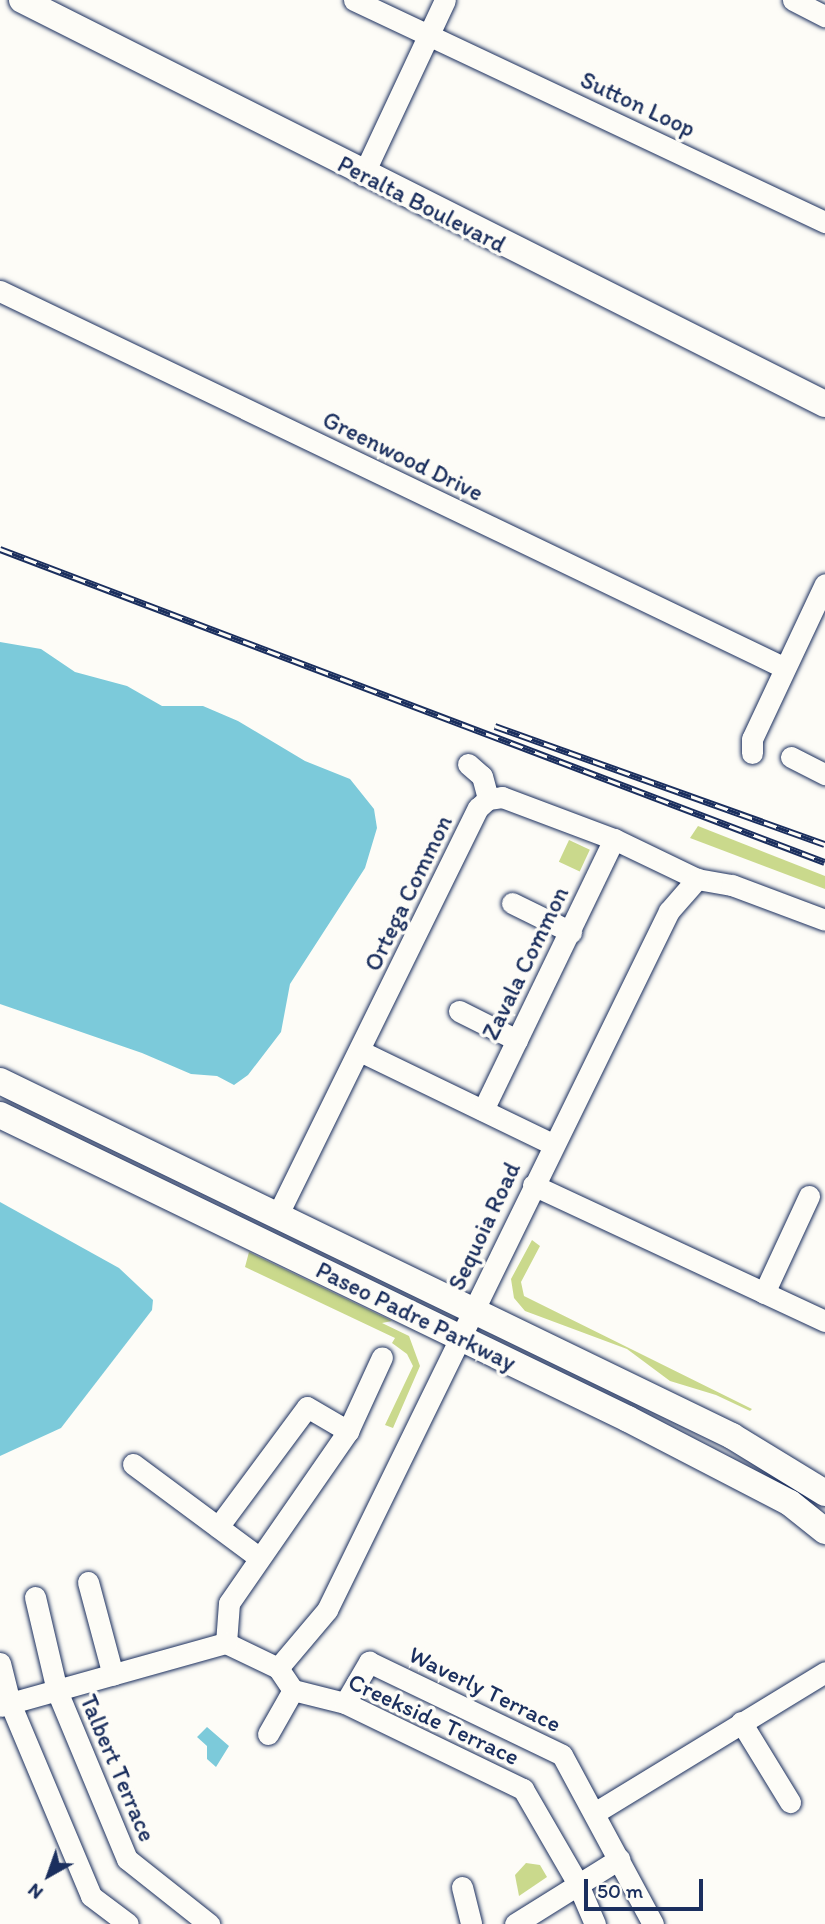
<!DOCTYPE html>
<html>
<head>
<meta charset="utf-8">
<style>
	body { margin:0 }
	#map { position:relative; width:825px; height:1924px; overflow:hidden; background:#fdfcf7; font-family:Itim,sans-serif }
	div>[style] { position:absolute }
	.green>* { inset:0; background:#cad98c; transform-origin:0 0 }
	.water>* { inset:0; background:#7ccada }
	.roads { filter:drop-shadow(0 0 2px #1b2f5e) drop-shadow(0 0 2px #1b2f5e) }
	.minor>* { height:21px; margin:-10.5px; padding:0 10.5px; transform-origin:10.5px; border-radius:10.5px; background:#fdfcf7 }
	.major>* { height:26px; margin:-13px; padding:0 13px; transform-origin:13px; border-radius:13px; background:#fdfcf7 }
	.rail>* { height:7px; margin-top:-3.5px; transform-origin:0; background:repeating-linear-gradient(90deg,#fdfcf7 0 13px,#1b2f5e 0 26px); box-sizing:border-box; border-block:2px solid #1b2f5e }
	span { translate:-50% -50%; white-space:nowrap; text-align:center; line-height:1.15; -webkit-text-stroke:7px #fdfcf7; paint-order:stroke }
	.street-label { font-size:24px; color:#1b2f5e }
	.north { position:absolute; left:14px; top:1840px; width:70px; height:70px; -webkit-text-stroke:5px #fdfcf7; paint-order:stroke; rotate:220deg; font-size:19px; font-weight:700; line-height:28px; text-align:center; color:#1b2f5e }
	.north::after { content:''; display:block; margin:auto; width:24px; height:32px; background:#1b2f5e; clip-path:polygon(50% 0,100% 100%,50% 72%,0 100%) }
	.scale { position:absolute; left:584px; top:1879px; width:119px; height:32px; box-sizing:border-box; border:4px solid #1b2f5e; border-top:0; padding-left:9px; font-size:21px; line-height:24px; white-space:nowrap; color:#1b2f5e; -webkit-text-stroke:5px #fdfcf7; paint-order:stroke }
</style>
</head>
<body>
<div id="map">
	<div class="green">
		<i style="clip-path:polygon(698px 826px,825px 876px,825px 889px,690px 838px)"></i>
		<i style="left:569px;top:840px;width:23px;height:24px;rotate:25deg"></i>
		<i style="clip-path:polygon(532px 1240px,540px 1246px,521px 1282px,524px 1296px,752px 1409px,750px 1411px,716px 1395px,670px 1381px,627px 1349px,525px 1311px,514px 1298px,511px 1279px)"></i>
		<i style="clip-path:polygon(249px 1252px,392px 1321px,382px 1323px,409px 1336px,420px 1366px,393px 1428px,385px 1425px,413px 1366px,407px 1354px,392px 1343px,395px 1338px,245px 1267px)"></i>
		<i style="clip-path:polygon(526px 1863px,540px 1865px,547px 1877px,519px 1896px,515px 1875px)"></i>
	</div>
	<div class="water">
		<i style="clip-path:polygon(0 642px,41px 649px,75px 672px,127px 686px,162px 706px,203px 706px,238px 721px,305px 761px,350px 779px,374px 809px,377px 828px,365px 868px,290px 984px,281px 1032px,248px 1075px,234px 1085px,217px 1076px,191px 1074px,142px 1053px,0 1004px)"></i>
		<i style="clip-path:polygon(0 1202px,119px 1268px,153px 1300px,152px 1310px,61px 1428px,0 1456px)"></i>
		<i style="clip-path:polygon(207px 1727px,229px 1746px,216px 1767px,207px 1759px,207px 1746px,197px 1737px)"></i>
	</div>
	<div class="roads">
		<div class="minor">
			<i style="left:354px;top:0;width:521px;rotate:25.24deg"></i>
			<i style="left:793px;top:0;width:36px;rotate:27deg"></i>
			<i style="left:363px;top:175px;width:193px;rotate:-64.9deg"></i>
			<i style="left:0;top:291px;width:869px;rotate:25.65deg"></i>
			<i style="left:752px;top:753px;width:14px;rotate:-90deg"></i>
			<i style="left:752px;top:739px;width:171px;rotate:-64.8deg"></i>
			<i style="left:791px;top:757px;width:38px;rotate:27deg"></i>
			<i style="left:468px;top:764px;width:18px;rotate:41deg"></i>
			<i style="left:482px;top:776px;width:24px;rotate:75deg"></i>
			<i style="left:512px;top:903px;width:66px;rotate:26.2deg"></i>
			<i style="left:459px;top:1011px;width:65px;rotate:26.6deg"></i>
			<i style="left:360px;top:1051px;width:213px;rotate:25.8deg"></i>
			<i style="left:483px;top:1110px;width:301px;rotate:-64.2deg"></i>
			<i style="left:533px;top:1185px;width:322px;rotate:25deg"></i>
			<i style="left:277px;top:1216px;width:455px;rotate:-63.8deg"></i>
			<i style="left:478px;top:808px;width:13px;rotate:-42deg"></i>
			<i style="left:488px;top:799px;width:14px;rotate:-8deg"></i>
			<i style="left:502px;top:797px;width:120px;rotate:20.6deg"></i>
			<i style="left:614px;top:839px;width:92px;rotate:25.7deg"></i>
			<i style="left:697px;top:879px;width:36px;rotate:10deg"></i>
			<i style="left:732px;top:885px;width:99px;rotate:20.6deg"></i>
			<i style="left:764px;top:1293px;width:107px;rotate:-65.1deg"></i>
			<i style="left:133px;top:1464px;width:156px;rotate:36.6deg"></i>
			<i style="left:218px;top:1527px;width:149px;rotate:-53.4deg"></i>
			<i style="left:307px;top:1407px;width:48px;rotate:30.3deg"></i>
			<i style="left:88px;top:1582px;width:96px;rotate:75deg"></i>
			<i style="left:35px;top:1597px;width:97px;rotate:76.8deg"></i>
			<i style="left:57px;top:1691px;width:182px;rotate:67.4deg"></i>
			<i style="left:127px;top:1859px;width:105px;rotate:38.4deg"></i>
			<i style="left:226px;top:1643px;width:58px;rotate:25.7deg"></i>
			<i style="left:278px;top:1668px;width:27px;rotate:56deg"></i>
			<i style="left:293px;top:1690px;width:54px;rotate:14deg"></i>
			<i style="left:345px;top:1703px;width:198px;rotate:25.8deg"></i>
			<i style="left:523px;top:1789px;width:108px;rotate:59.9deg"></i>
			<i style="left:577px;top:1882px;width:46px;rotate:66.8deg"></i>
			<i style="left:226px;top:1643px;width:40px;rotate:-85.7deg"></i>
			<i style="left:229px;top:1603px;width:209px;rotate:-55.3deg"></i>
			<i style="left:348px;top:1431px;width:81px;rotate:-65.3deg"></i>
			<i style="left:0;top:1663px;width:41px;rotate:76deg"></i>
			<i style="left:10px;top:1703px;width:209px;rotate:67.2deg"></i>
			<i style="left:91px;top:1896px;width:46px;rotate:37.1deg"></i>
			<i style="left:278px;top:1668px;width:76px;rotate:-49.8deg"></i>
			<i style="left:327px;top:1610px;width:778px;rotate:-63.93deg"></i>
			<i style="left:669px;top:911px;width:43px;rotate:-48.8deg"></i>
			<i style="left:345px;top:1703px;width:48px;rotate:-59.7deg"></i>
			<i style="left:369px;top:1662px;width:214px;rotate:25.7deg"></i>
			<i style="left:562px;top:1755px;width:192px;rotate:61.7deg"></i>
			<i style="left:0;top:1706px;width:235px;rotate:-15.6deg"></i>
			<i style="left:741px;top:1722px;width:94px;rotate:58.5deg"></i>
			<i style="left:268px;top:1734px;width:51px;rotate:-60.4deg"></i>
			<i style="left:596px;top:1812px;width:268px;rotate:-31.4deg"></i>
			<i style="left:462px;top:1887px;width:38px;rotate:76deg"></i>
			<i style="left:515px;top:1924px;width:123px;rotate:-32deg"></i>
		</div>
		<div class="major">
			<i style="left:22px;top:0;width:899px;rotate:26.71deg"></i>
			<i style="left:0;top:1081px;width:814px;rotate:25.87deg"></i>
			<i style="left:732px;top:1436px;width:109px;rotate:31.5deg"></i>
			<i style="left:0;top:1115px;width:698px;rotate:25.83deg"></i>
			<i style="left:628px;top:1419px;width:182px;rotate:27.4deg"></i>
			<i style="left:790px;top:1503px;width:45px;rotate:38.7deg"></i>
		</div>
	</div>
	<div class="rail">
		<i style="left:0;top:549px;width:882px;rotate:20.78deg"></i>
		<i style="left:495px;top:726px;width:350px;rotate:19.7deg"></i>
	</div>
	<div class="street-label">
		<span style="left:638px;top:104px;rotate:25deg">Sutton Loop</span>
		<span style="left:422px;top:204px;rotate:27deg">Peralta Boulevard</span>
		<span style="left:403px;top:456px;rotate:26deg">Greenwood Drive</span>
		<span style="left:408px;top:893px;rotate:-64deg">Ortega Common</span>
		<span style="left:525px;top:963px;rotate:-64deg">Zavala Common</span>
		<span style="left:484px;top:1226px;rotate:-65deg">Sequoia Road</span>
		<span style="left:416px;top:1316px;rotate:26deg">Paseo Padre Parkway</span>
		<span style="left:485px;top:1689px;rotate:26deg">Waverly Terrace</span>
		<span style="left:434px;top:1719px;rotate:25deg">Creekside Terrace</span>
		<span style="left:118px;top:1768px;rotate:67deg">Talbert Terrace</span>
	</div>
	<div class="north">N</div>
	<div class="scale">50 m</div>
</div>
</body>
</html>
